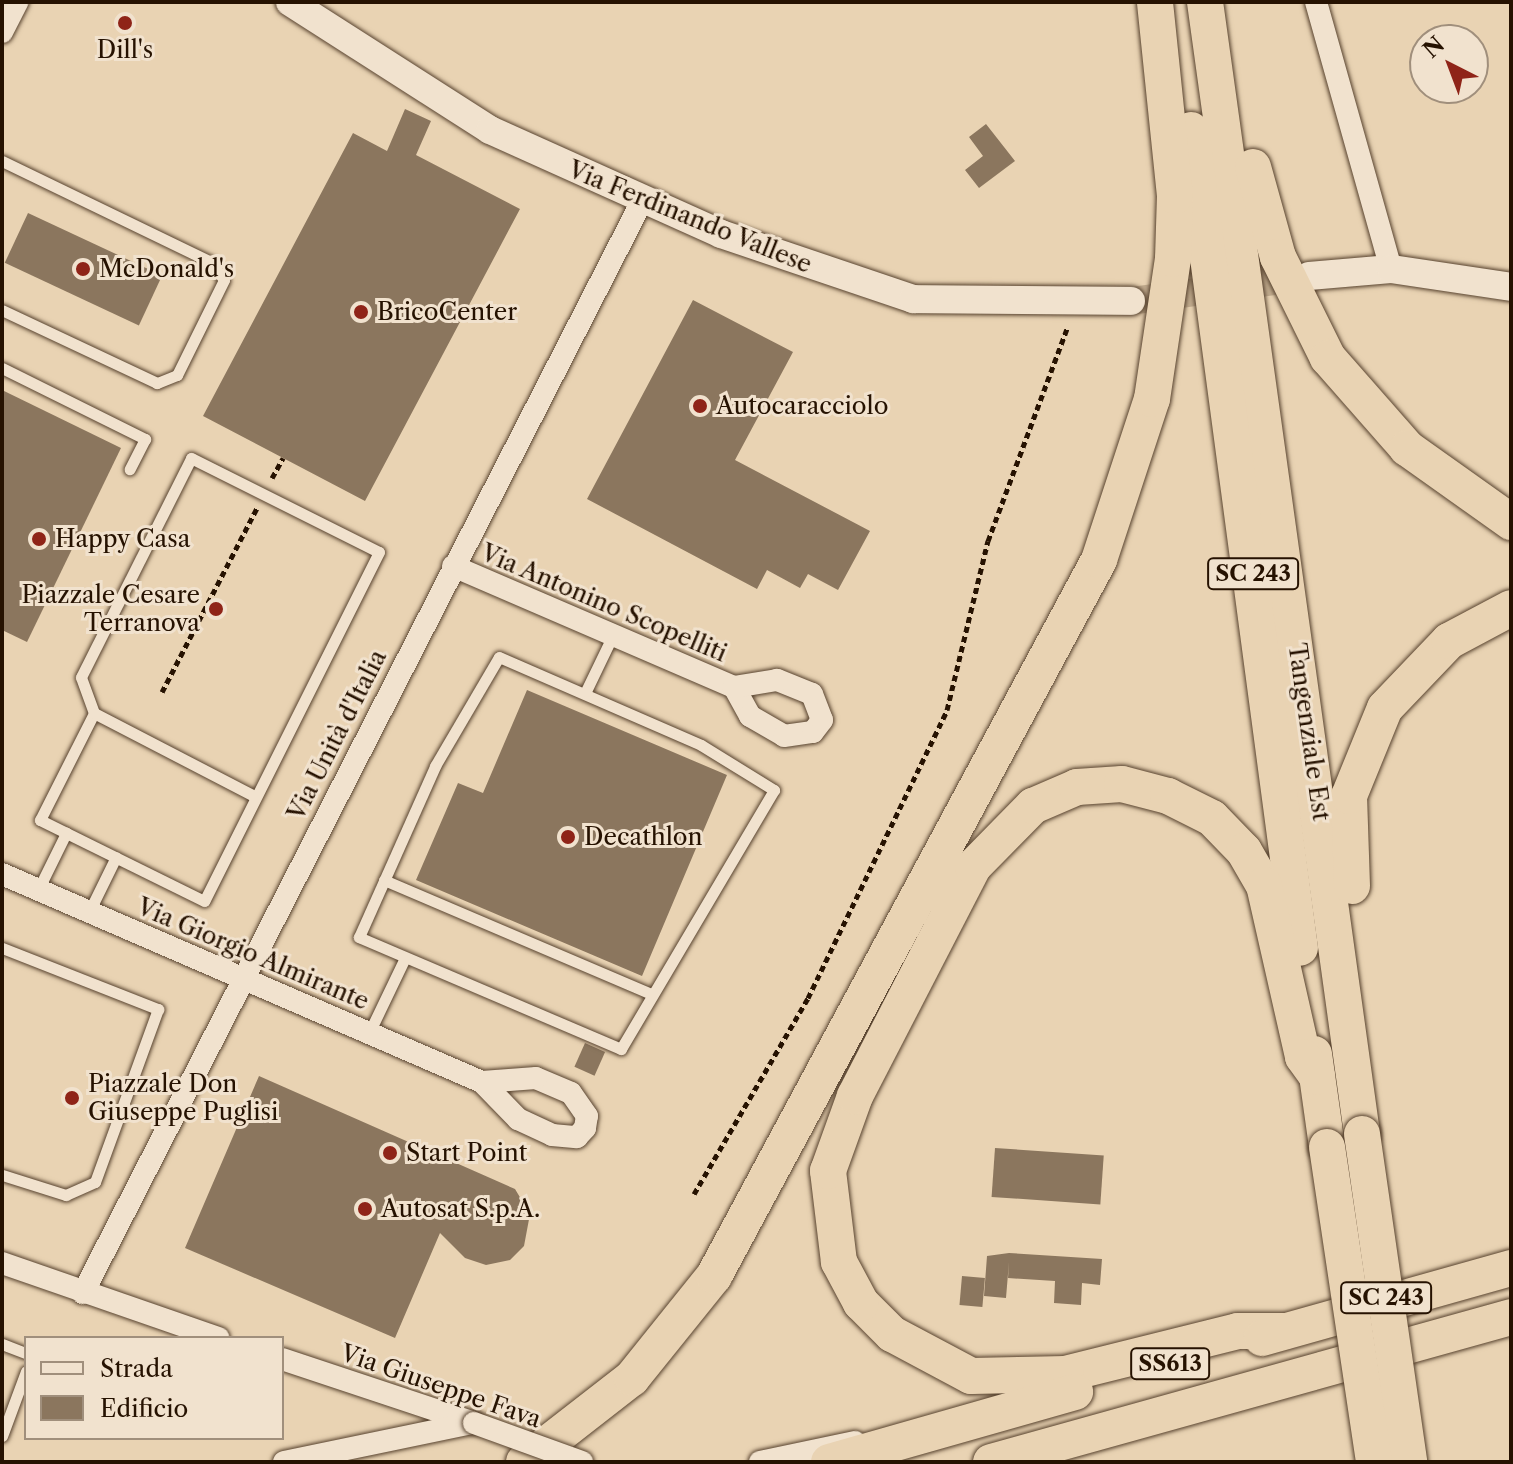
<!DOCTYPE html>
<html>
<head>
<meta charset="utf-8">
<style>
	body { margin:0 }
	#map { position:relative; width:1513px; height:1464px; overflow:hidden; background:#e9d3b3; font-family:"Libre Caslon Text",serif }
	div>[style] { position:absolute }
	.building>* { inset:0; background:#8b765e; transform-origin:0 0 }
	.tertiary-tunnel>* { height:28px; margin-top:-14px; transform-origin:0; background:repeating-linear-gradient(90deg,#c2ac8f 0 28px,transparent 0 42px) }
	.path>* { height:5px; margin-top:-2.5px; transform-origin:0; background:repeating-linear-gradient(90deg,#261201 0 6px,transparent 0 10px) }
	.roads { filter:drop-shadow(0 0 2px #57422e) drop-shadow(0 0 2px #57422e) }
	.service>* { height:11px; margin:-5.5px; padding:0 5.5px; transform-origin:5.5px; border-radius:5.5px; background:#f1e2ce }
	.minor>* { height:22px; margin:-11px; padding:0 11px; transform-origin:11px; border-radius:11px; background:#f1e2ce }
	.tertiary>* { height:28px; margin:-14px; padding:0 14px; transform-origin:14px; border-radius:14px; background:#f1e2ce }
	.trunk>* { height:36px; margin:-18px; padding:0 18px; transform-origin:18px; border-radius:18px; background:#e9d3b3 }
	.bridges { filter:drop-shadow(0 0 2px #57422e) drop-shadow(0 0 2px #57422e) }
	.minor-bridge>* { height:22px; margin:-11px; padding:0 11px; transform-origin:11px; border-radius:11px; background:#f1e2ce }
	.trunk-bridge>* { height:36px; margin:-18px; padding:0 18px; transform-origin:18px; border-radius:18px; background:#e9d3b3 }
	.dots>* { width:22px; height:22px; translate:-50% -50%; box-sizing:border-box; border:4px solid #f1e2ce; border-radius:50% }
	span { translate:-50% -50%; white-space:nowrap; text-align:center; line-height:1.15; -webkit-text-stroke:6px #f1e2ce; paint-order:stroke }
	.shield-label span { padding:2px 6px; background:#f1e2ce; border:2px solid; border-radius:6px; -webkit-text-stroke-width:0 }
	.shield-label { font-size:22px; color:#261201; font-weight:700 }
	.poi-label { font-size:24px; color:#261201 }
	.left { translate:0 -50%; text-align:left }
	.right { translate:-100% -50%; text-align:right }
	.street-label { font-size:24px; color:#261201 }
	.frame { position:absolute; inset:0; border:4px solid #261201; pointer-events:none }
	.legend { position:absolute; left:24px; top:1336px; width:260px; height:104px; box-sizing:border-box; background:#f1e2ce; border:2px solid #a08f7c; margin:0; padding:10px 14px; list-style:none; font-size:24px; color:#261201 }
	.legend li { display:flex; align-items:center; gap:16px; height:40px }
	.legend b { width:40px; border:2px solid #a08f7c }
	.north { position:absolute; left:1409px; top:24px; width:80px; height:80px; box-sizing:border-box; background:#f1e2ce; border:2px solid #a08f7c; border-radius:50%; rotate:318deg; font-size:22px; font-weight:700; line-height:32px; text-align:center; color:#261201 }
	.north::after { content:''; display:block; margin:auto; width:28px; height:36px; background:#8f2418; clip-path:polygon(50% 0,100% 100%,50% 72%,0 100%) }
</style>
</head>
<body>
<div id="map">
	<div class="building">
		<i style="clip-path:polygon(405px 109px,431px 121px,416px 155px,520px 209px,365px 501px,203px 416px,353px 133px,387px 151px)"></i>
		<i style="clip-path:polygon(986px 124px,1015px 161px,979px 188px,965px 170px,983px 156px,969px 137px)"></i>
		<i style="left:28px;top:213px;width:148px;height:55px;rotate:25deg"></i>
		<i style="clip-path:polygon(693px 300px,793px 352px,735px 460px,870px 531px,838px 590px,808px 574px,800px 588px,767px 570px,757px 589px,587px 499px)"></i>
		<i style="clip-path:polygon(2px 390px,121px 448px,27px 642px,2px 630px)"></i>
		<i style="clip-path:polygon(527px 690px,727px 775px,642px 976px,416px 880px,458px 783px,483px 793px)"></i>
		<i style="left:585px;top:1043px;width:22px;height:26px;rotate:24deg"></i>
		<i style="clip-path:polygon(259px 1076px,515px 1189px,530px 1214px,524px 1246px,510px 1260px,486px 1265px,465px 1258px,440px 1233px,395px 1338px,185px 1248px)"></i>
		<i style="left:995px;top:1148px;width:109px;height:49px;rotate:4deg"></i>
		<i style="clip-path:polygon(1009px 1253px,1102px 1259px,1100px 1285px,1082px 1283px,1081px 1305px,1054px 1303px,1055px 1281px,1008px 1278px,1009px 1262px,1006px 1298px,984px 1296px,987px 1256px)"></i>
		<i style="left:962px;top:1276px;width:23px;height:29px;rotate:5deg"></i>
	</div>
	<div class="tertiary-tunnel">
		<i style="left:1131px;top:301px;width:176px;rotate:-7.9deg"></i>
	</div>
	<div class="path">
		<i style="left:272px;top:478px;width:23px;rotate:-61deg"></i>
		<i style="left:162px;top:692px;width:207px;rotate:-62.7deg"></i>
		<i style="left:694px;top:1194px;width:227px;rotate:-59.8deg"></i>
		<i style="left:808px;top:998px;width:320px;rotate:-64.2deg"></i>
		<i style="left:947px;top:710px;width:174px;rotate:-76.4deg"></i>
		<i style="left:988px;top:541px;width:229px;rotate:-69.6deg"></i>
	</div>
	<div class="roads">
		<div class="service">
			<i style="left:2px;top:161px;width:232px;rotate:25.8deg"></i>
			<i style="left:211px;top:262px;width:22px;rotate:54deg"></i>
			<i style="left:224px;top:280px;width:106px;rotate:116.3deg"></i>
			<i style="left:177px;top:375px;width:22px;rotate:158deg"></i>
			<i style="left:157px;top:383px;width:171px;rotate:-154.8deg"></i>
			<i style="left:2px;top:368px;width:160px;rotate:26.4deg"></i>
			<i style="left:145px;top:439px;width:34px;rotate:117deg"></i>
			<i style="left:191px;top:458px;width:210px;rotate:26.6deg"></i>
			<i style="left:379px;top:552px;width:390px;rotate:116.6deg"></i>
			<i style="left:204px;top:901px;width:183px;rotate:-153.7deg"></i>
			<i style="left:40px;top:820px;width:120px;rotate:-63.2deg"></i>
			<i style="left:94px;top:713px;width:38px;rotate:-110deg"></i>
			<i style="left:81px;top:677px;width:245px;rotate:-63.3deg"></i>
			<i style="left:499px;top:657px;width:220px;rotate:23.5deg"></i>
			<i style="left:701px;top:745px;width:86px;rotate:31.7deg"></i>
			<i style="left:774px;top:790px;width:301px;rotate:120.6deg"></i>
			<i style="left:621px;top:1049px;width:285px;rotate:-156.9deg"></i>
			<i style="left:359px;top:937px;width:187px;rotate:-66deg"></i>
			<i style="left:435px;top:766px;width:126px;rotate:-59.6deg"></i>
			<i style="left:586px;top:691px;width:62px;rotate:-64.3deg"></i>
			<i style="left:94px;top:713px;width:182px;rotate:27.4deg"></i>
			<i style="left:384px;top:880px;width:290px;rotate:23.1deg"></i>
			<i style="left:38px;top:890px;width:64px;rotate:-63.8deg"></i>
			<i style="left:89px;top:912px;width:61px;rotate:-63.9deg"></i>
			<i style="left:2px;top:948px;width:168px;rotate:21.4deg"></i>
			<i style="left:158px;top:1009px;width:184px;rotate:110deg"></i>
			<i style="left:95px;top:1182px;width:32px;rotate:156deg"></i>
			<i style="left:66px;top:1195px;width:67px;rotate:-162.6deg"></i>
			<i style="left:369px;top:1033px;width:83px;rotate:-64.4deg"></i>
			<i style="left:2px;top:1344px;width:26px;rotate:21deg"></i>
			<i style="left:2px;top:1436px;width:69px;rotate:-69.7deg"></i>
		</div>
		<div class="minor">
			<i style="left:1316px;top:2px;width:277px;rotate:74.3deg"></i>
			<i style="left:2px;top:32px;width:34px;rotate:-63deg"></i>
			<i style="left:453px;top:566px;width:306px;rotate:23.3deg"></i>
			<i style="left:734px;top:687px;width:33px;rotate:61deg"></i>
			<i style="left:750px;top:716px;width:39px;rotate:30deg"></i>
			<i style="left:784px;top:736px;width:29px;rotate:-8deg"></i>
			<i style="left:813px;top:732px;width:15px;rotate:-53deg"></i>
			<i style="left:822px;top:720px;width:28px;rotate:-111deg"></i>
			<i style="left:812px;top:694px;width:38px;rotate:-158deg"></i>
			<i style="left:777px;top:680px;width:44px;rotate:170.8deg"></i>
			<i style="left:2px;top:874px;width:523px;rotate:23.43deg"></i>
			<i style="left:482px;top:1082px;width:52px;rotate:45.8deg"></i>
			<i style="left:518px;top:1119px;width:38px;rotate:25deg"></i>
			<i style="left:552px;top:1135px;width:25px;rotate:5deg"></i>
			<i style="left:577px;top:1137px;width:12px;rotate:-48deg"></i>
			<i style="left:585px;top:1128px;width:12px;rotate:-81deg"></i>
			<i style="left:587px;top:1116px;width:28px;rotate:-125deg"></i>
			<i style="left:571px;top:1093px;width:38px;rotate:-157deg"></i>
			<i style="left:536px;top:1078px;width:54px;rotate:175.8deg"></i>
			<i style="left:2px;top:1263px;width:229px;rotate:19.1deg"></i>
			<i style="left:83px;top:1293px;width:1225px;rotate:-62.89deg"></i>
			<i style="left:282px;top:1359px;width:202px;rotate:18.4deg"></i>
			<i style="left:284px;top:1462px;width:192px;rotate:-11.7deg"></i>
			<i style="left:760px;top:1462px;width:97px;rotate:-11.9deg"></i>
		</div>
		<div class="tertiary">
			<i style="left:290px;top:2px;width:237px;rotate:32.6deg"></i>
			<i style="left:490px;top:130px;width:253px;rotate:24.2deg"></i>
			<i style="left:721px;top:234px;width:203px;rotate:18.7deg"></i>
			<i style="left:913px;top:299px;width:218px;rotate:0.5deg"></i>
			<i style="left:1309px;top:276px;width:82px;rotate:-4.9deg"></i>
			<i style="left:1391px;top:269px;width:121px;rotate:8.5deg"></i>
		</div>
		<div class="trunk">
			<i style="left:1205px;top:2px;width:1143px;rotate:82.1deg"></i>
			<i style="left:1191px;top:130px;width:825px;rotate:82.41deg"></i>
			<i style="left:1253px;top:167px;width:93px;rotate:74.5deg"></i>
			<i style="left:1278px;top:257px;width:113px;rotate:63.7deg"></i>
			<i style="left:1328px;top:358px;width:120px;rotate:48.7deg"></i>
			<i style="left:1407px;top:448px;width:128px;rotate:35.4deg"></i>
			<i style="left:1352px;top:886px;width:90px;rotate:-91.9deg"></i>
			<i style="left:1349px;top:796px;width:95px;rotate:-67.8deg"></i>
			<i style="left:1385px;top:708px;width:93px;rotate:-46.3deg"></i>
			<i style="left:1449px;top:641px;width:70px;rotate:-28deg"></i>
			<i style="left:1314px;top:1054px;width:94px;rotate:82deg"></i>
			<i style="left:1285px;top:1331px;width:47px;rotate:180deg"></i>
			<i style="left:1238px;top:1331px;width:177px;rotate:166deg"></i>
			<i style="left:1066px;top:1374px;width:95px;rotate:178.8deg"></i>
			<i style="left:971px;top:1376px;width:89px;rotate:-152deg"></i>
			<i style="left:892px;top:1334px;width:44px;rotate:-135deg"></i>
			<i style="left:861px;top:1303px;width:47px;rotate:-118.2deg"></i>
			<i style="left:839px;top:1262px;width:92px;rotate:-96.9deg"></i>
			<i style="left:828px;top:1171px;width:80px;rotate:-70.2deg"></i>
			<i style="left:855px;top:1096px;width:258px;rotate:-62.7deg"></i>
			<i style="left:973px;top:867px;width:86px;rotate:-45.5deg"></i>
			<i style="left:1033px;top:806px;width:48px;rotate:-23.4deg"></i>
			<i style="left:1077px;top:787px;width:45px;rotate:-3.8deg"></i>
			<i style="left:1122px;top:784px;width:48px;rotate:14.6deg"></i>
			<i style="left:1168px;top:796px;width:49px;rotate:26.6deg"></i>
			<i style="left:1212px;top:818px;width:46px;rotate:45.9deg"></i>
			<i style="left:1244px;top:851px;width:39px;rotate:60deg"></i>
			<i style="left:1264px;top:885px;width:176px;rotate:77.2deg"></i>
			<i style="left:1303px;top:1057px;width:24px;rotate:54deg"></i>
			<i style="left:1262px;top:1338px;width:259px;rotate:-15.7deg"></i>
			<i style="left:524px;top:1462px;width:137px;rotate:-37.9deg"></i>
			<i style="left:632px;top:1378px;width:131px;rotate:-51.2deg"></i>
			<i style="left:714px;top:1276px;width:813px;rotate:-61.73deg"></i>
			<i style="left:1099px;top:560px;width:169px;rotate:-71.8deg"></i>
			<i style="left:1152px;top:399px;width:142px;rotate:-81.5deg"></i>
			<i style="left:1173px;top:259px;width:63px;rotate:-88.2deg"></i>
			<i style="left:1175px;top:196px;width:195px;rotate:-95.9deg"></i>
			<i style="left:829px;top:1462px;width:256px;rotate:-15.9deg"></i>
			<i style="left:991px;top:1462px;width:540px;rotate:-15.58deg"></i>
		</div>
	</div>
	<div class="bridges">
		<div class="minor-bridge">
			<i style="left:474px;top:1423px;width:115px;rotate:19.9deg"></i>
		</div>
		<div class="trunk-bridge">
			<i style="left:1362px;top:1134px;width:331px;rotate:81.8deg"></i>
			<i style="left:1327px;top:1147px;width:318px;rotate:81.5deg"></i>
		</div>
	</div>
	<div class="dots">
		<i style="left:125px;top:23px;background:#8f2418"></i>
		<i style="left:83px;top:269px;background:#8f2418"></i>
		<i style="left:361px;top:312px;background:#8f2418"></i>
		<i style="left:700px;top:406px;background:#8f2418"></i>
		<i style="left:39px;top:539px;background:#8f2418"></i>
		<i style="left:216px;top:609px;background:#8f2418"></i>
		<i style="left:568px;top:837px;background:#8f2418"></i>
		<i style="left:72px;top:1098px;background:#8f2418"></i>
		<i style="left:390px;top:1153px;background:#8f2418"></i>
		<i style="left:365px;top:1209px;background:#8f2418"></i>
	</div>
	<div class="shield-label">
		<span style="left:1253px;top:574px">SC 243</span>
		<span style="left:1386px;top:1298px">SC 243</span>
		<span style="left:1170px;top:1364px">SS613</span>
	</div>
	<div class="poi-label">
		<span style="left:125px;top:50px">Dill's</span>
		<span class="left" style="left:99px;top:269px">McDonald's</span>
		<span class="left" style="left:377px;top:312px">BricoCenter</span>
		<span class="left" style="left:716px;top:406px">Autocaracciolo</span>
		<span class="left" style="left:55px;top:539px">Happy Casa</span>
		<span class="right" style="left:200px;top:609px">Piazzale Cesare<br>Terranova</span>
		<span class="left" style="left:584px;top:837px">Decathlon</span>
		<span class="left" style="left:88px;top:1098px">Piazzale Don<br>Giuseppe Puglisi</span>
		<span class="left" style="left:406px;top:1153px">Start Point</span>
		<span class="left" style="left:381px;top:1209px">Autosat S.p.A.</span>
	</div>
	<div class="street-label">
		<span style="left:690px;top:217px;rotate:22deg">Via Ferdinando Vallese</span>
		<span style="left:604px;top:603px;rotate:23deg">Via Antonino Scopelliti</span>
		<span style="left:1309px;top:732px;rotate:82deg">Tangenziale Est</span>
		<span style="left:337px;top:735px;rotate:-63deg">Via Unità d'Italia</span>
		<span style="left:253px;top:954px;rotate:23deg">Via Giorgio Almirante</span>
		<span style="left:441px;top:1386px;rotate:19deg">Via Giuseppe Fava</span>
	</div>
	<div class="frame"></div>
	<ul class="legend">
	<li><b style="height:10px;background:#f1e2ce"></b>Strada</li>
	<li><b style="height:22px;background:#8b765e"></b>Edificio</li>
	</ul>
	<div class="north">N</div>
</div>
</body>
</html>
